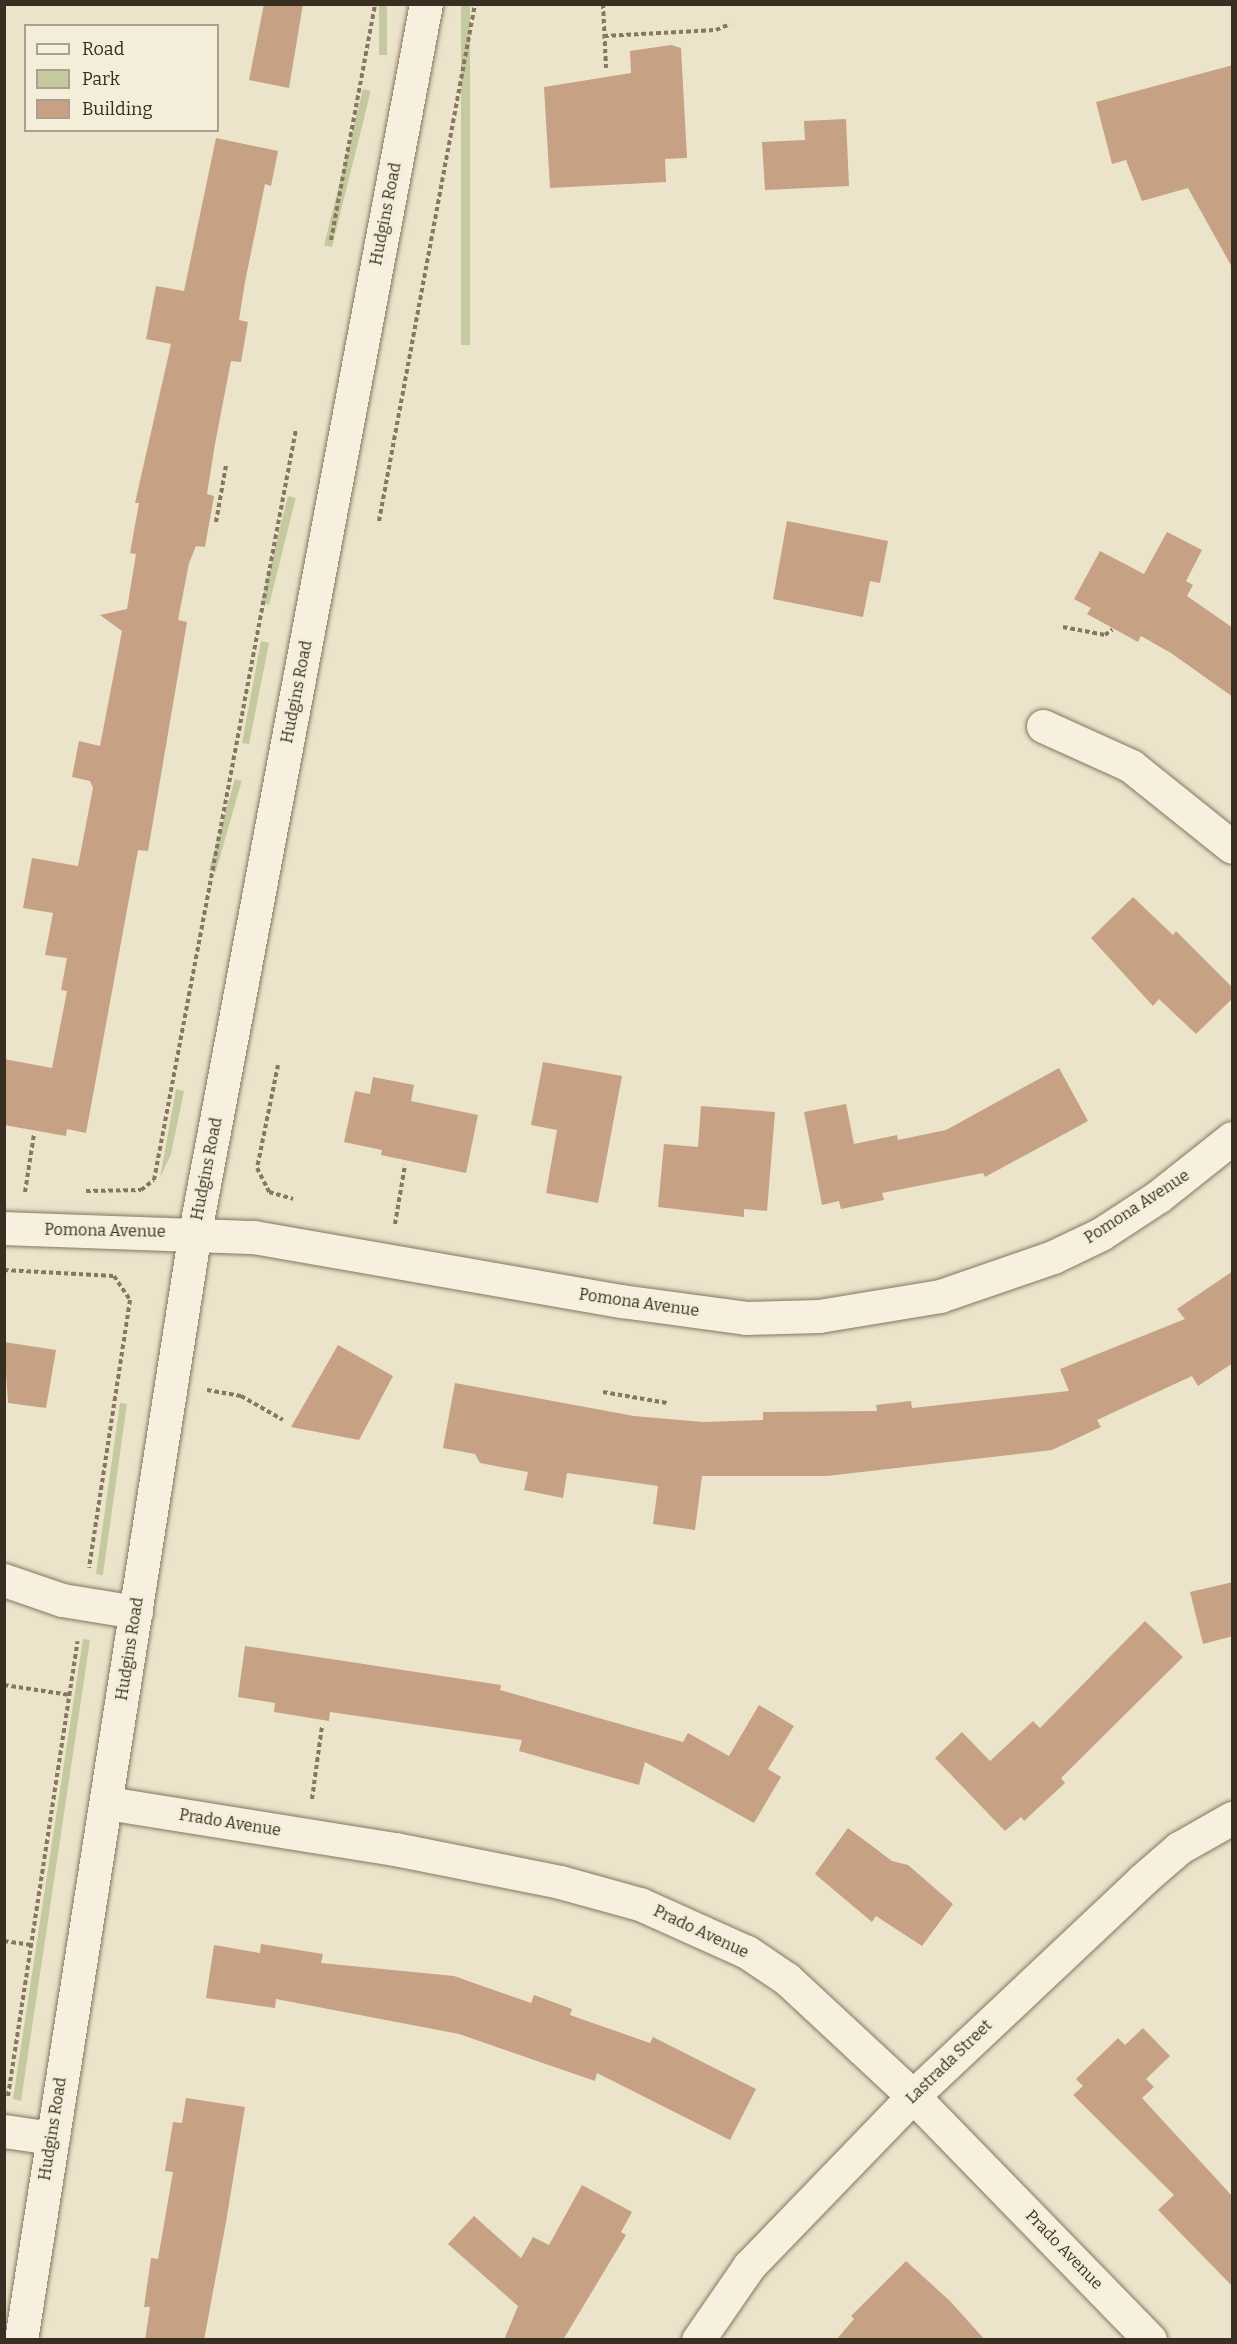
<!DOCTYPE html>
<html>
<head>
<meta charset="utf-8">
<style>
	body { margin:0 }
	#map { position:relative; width:1237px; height:2344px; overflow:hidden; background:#ece3cb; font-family:Bitter,serif }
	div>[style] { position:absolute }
	.green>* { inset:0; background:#c4c99f; transform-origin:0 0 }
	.building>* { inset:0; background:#c7a184 }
	.path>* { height:4px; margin-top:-2px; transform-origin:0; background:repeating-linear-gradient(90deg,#877660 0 4.5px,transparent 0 7.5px) }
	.roads { filter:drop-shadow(0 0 2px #877660) drop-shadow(0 0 2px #877660) }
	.minor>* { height:33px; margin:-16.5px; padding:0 16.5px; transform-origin:16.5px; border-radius:16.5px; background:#f7f0de }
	span { translate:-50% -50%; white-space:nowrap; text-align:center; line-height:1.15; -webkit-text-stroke:5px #f4edda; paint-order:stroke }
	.street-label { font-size:16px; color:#392e22 }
	.frame { position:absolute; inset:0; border:6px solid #392e22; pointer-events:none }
	.legend { position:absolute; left:24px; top:24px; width:195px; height:108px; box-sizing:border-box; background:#f4edda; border:2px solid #a9a190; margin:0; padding:8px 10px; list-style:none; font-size:18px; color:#392e22 }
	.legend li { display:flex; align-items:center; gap:12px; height:30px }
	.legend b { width:30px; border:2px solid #a9a190 }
</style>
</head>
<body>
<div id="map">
	<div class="green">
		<i style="left:379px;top:5px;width:8px;height:50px"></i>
		<i style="left:461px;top:5px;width:9px;height:340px"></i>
		<i style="left:363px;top:89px;width:8px;height:161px;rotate:14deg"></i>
		<i style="left:288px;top:496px;width:8px;height:110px;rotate:14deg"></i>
		<i style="clip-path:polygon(261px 641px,269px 643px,249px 744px,242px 743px)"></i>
		<i style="left:235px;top:779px;width:7px;height:95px;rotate:16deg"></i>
		<i style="clip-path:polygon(176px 1089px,184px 1091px,171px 1154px,160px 1178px)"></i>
		<i style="left:120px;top:1403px;width:7px;height:173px;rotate:8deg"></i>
		<i style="clip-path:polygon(83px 1639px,90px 1640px,21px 2101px,13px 2099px)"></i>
	</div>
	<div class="building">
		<i style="clip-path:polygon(264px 4px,303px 4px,289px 88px,249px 80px)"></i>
		<i style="clip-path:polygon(671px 45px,681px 48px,687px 158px,665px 159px,666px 182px,550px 188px,544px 87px,631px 73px,630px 51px)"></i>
		<i style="clip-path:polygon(1233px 65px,1233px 269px,1188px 188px,1142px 201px,1126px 160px,1112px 164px,1096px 102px)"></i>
		<i style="clip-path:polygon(846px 119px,849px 186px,765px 190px,762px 142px,805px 140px,804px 121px)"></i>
		<i style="clip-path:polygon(216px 138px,278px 151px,271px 186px,265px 184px,245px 282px,239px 320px,248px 322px,241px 362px,231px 361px,215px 444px,207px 494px,214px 496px,205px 547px,196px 546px,189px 563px,178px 620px,187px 622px,148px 851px,138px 850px,86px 1133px,67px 1129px,66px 1136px,4px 1125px,4px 1059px,52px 1068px,67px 991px,61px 990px,67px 958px,45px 955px,53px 913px,23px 908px,32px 858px,78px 866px,93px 788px,90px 781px,72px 777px,79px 741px,100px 746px,122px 631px,100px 615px,127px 609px,136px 554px,130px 553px,139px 503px,135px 503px,171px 344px,146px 339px,156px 286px,184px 291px)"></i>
		<i style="clip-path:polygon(787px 521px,888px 541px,880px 583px,870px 581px,863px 617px,773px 599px)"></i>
		<i style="clip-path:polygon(1167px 532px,1202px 550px,1186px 581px,1193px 585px,1187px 596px,1233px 628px,1233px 697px,1171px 653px,1141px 636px,1138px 642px,1087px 614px,1091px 608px,1074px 599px,1100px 551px,1144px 574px)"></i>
		<i style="clip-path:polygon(1133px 897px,1173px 935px,1176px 931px,1233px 988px,1233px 998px,1196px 1034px,1159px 999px,1153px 1006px,1091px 938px)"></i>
		<i style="clip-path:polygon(543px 1062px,622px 1076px,598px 1203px,546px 1193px,557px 1130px,531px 1125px)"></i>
		<i style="clip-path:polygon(1059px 1068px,1088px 1121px,985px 1177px,983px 1173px,882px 1193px,884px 1200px,841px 1209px,839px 1201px,822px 1205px,804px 1112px,846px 1104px,854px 1144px,897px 1135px,898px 1140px,946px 1130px)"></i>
		<i style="clip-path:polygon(373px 1077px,414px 1085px,411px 1101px,478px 1115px,466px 1173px,381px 1155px,382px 1150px,344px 1142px,355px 1091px,370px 1094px)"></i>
		<i style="clip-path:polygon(701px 1106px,775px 1112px,767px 1211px,744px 1209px,744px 1217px,658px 1207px,664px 1144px,698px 1147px)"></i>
		<i style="clip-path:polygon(1233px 1271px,1233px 1363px,1198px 1386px,1192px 1376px,1097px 1420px,1101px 1427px,1052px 1450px,827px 1476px,702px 1476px,695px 1530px,653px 1524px,658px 1486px,567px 1473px,563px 1498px,524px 1490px,528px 1472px,480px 1463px,475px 1454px,443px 1448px,455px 1383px,634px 1416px,703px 1422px,763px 1420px,763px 1412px,877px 1411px,876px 1405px,911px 1401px,912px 1408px,1069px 1391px,1060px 1369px,1185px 1319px,1177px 1309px)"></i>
		<i style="clip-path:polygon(4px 1342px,56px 1350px,46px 1408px,8px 1403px)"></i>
		<i style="clip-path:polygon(338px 1345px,393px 1376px,359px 1440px,291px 1427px)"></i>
		<i style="clip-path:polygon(1233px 1582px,1233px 1636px,1203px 1644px,1190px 1592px)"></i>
		<i style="clip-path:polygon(1145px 1621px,1183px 1657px,1061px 1778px,1065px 1783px,1024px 1821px,1021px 1817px,1005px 1831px,935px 1758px,962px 1732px,990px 1761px,1033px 1721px,1040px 1728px)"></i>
		<i style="clip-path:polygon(245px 1646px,501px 1685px,500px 1690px,683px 1742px,688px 1733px,729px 1756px,759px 1705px,794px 1726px,768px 1769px,781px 1777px,754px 1823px,645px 1762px,639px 1785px,519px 1751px,522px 1740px,330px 1712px,329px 1721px,274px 1712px,275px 1703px,238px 1697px)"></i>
		<i style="clip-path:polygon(848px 1828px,892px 1861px,908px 1865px,953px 1904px,922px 1946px,876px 1916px,872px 1922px,815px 1874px)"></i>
		<i style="clip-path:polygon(261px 1944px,323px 1954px,321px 1963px,454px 1976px,531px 2003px,534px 1995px,572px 2009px,570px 2015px,650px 2043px,653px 2037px,756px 2089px,730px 2140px,597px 2073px,595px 2081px,459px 2034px,276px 1999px,275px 2008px,206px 1998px,214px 1945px,260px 1953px)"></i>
		<i style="clip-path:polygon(1143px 2028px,1170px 2056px,1146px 2079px,1154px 2087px,1142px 2098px,1233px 2197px,1233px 2287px,1158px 2210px,1174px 2195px,1073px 2095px,1083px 2086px,1076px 2079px,1118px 2038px,1125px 2045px)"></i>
		<i style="clip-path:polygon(186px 2098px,245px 2107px,226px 2222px,204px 2340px,145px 2340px,150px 2307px,144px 2307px,151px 2258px,158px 2259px,173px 2172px,165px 2171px,173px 2122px,182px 2123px)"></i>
		<i style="clip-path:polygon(582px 2185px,632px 2212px,621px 2232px,626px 2235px,563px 2340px,504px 2340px,518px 2306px,448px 2244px,474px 2216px,521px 2258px,533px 2237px,549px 2245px)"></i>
		<i style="clip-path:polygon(906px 2261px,950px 2301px,985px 2340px,836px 2340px,854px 2319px,851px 2316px)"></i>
	</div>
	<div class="path">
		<i style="left:603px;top:4px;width:64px;rotate:87.3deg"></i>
		<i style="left:604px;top:36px;width:112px;rotate:-3.1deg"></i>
		<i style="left:716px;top:30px;width:15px;rotate:-23deg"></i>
		<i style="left:331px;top:240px;width:240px;rotate:-79.4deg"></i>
		<i style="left:379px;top:521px;width:526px;rotate:-79.48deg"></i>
		<i style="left:216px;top:522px;width:58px;rotate:-80deg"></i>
		<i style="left:1063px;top:627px;width:43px;rotate:10.8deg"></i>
		<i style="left:1105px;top:635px;width:9px;rotate:-36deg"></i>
		<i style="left:278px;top:1065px;width:105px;rotate:101.5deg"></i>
		<i style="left:257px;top:1168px;width:27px;rotate:63deg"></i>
		<i style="left:269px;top:1192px;width:25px;rotate:16deg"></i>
		<i style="left:86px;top:1191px;width:55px;rotate:-1deg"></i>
		<i style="left:141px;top:1190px;width:16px;rotate:-38deg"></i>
		<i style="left:154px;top:1180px;width:764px;rotate:-79.29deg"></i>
		<i style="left:25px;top:1192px;width:59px;rotate:-81.2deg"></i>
		<i style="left:395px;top:1224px;width:60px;rotate:-80.4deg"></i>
		<i style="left:4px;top:1270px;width:110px;rotate:3.1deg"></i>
		<i style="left:114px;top:1276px;width:29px;rotate:56deg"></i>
		<i style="left:130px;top:1300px;width:271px;rotate:98.7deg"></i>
		<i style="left:207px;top:1390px;width:35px;rotate:10deg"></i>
		<i style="left:241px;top:1396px;width:48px;rotate:29.7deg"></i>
		<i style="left:603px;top:1392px;width:65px;rotate:9.8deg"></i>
		<i style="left:4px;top:1685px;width:67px;rotate:8.6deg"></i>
		<i style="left:312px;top:1799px;width:74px;rotate:-82.2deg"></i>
		<i style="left:4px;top:1941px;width:28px;rotate:8deg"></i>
		<i style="left:8px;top:2096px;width:460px;rotate:-81.3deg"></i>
	</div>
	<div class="roads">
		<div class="minor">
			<i style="left:1043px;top:726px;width:97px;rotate:24.4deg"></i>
			<i style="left:1131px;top:766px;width:129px;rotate:38.7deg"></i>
			<i style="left:4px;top:1228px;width:250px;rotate:2.1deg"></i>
			<i style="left:254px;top:1237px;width:373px;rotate:9.9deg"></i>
			<i style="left:621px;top:1301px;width:126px;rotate:7.7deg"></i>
			<i style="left:746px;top:1318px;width:73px;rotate:-1.6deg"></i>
			<i style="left:819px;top:1316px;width:123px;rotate:-9.4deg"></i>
			<i style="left:940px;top:1296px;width:120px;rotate:-19deg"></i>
			<i style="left:1053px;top:1257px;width:53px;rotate:-25.6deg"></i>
			<i style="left:1101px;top:1234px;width:69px;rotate:-33.2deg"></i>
			<i style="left:1159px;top:1196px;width:93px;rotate:-38.5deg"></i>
			<i style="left:4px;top:1580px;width:61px;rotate:19deg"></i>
			<i style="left:62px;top:1600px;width:75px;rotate:9.2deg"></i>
			<i style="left:107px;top:1803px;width:292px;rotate:9.1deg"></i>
			<i style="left:395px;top:1849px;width:168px;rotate:11.3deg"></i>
			<i style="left:560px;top:1882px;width:83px;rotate:15.4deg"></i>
			<i style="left:640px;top:1904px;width:117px;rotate:24.2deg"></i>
			<i style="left:747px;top:1952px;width:48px;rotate:34deg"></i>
			<i style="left:787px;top:1979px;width:172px;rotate:42.9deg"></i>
			<i style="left:913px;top:2096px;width:340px;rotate:45.8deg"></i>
			<i style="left:4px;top:2131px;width:49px;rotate:8.3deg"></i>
			<i style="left:21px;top:2340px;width:1122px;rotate:-81.08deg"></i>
			<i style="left:195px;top:1232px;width:1250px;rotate:-79.35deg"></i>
			<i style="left:698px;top:2340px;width:90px;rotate:-55.4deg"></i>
			<i style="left:749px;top:2266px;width:236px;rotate:-46deg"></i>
			<i style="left:913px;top:2096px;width:315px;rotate:-43.3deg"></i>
			<i style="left:1142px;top:1880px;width:49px;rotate:-40.9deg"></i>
			<i style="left:1179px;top:1848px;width:61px;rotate:-29.5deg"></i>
		</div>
	</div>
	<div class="street-label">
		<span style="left:386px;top:214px;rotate:-79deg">Hudgins Road</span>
		<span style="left:297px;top:692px;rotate:-79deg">Hudgins Road</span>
		<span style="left:207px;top:1169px;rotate:-79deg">Hudgins Road</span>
		<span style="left:1137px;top:1207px;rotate:-33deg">Pomona Avenue</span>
		<span style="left:105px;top:1231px;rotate:1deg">Pomona Avenue</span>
		<span style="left:639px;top:1303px;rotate:8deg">Pomona Avenue</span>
		<span style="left:130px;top:1649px;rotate:-81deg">Hudgins Road</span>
		<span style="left:230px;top:1823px;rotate:9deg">Prado Avenue</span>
		<span style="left:701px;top:1932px;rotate:25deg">Prado Avenue</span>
		<span style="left:949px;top:2062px;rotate:-44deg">Lastrada Street</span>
		<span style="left:53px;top:2129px;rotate:-81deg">Hudgins Road</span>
		<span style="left:1064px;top:2250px;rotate:46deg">Prado Avenue</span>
	</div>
	<div class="frame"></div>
	<ul class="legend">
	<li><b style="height:8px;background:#f7f0de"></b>Road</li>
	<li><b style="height:16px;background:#c4c99f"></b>Park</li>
	<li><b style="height:16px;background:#c7a184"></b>Building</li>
	</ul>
</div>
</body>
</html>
